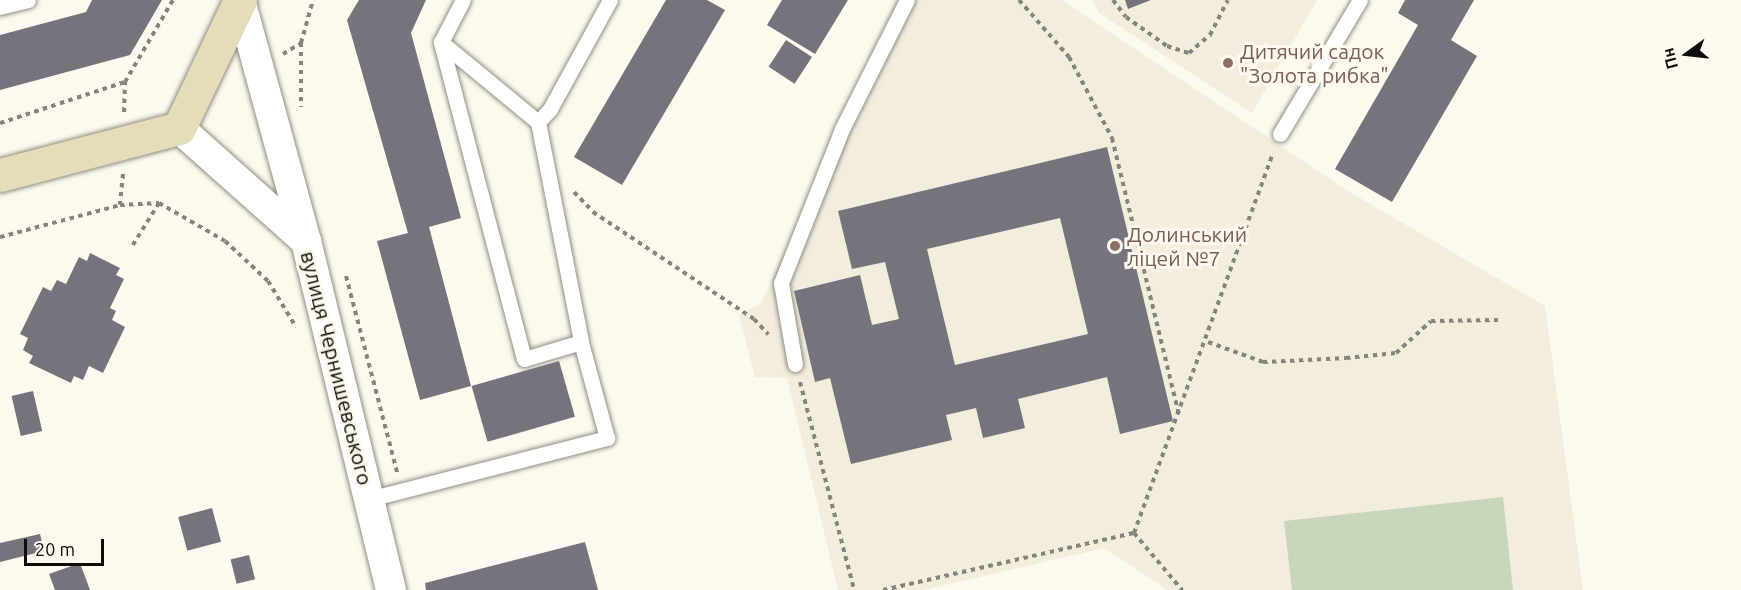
<!DOCTYPE html>
<html>
<head>
<meta charset="utf-8">
<style>
	body { margin:0 }
	#map { position:relative; width:1741px; height:590px; overflow:hidden; background:#fdf9ee; font-family:Ubuntu,sans-serif }
	div>[style] { position:absolute }
	.built>* { inset:0; background:#f3eddc }
	.green>* { inset:0; background:#c8d6bc }
	.building>* { inset:0; background:#77737c; transform-origin:0 0 }
	.path>* { height:4px; margin-top:-2px; transform-origin:0; background:repeating-linear-gradient(90deg,#87847d 0 4.5px,transparent 0 9px) }
	.roads { filter:drop-shadow(0 0 2px #908d83) drop-shadow(0 0 2px #908d83) }
	.service>* { height:15px; margin:-7.5px; padding:0 7.5px; transform-origin:7.5px; border-radius:7.5px; background:#fff }
	.minor>* { height:30px; margin:-15px; padding:0 15px; transform-origin:15px; border-radius:15px; background:#fff }
	.secondary>* { height:33px; margin:-16.5px; padding:0 16.5px; transform-origin:16.5px; border-radius:16.5px; background:#e5dcba }
	.dots>* { width:16px; height:16px; translate:-50% -50%; box-sizing:border-box; border:3px solid #fdf9ee; border-radius:50% }
	span { translate:-50% -50%; white-space:nowrap; text-align:center; line-height:1.15; -webkit-text-stroke:6px #fdf9ee; paint-order:stroke }
	.education-label { font-size:21px; color:#785e54 }
	.left { translate:0 -50%; text-align:left }
	.street-label { font-size:21px; color:#0d0c08 }
	.north { position:absolute; left:1657px; top:24px; width:60px; height:60px; -webkit-text-stroke:4px #fdf9ee; paint-order:stroke; rotate:255deg; font-size:16px; font-weight:700; line-height:24px; text-align:center; color:#0d0c08 }
	.north::after { content:''; display:block; margin:auto; width:21px; height:27px; background:#0d0c08; clip-path:polygon(50% 0,100% 100%,50% 72%,0 100%) }
	.scale { position:absolute; left:24px; top:539px; width:80px; height:27px; box-sizing:border-box; border:3px solid #0d0c08; border-top:0; padding-left:8px; font-size:18px; line-height:21px; white-space:nowrap; color:#0d0c08; -webkit-text-stroke:4px #fdf9ee; paint-order:stroke }
</style>
</head>
<body>
<div id="map">
	<div class="built">
		<i style="clip-path:polygon(897px 0,1062px 0,1348px 191px,1545px 306px,1583px 590px,1168px 590px,1104px 548px,924px 590px,838px 590px,787px 378px,755px 377px,739px 315px,762px 302px)"></i>
		<i style="clip-path:polygon(1092px 0,1317px 0,1252px 113px,1099px 13px)"></i>
	</div>
	<div class="green">
		<i style="clip-path:polygon(1503px 497px,1513px 590px,1292px 590px,1284px 521px)"></i>
	</div>
	<div class="building">
		<i style="clip-path:polygon(92px 0,162px 0,130px 55px,0 90px,0 35px,86px 12px)"></i>
		<i style="clip-path:polygon(359px 0,426px 0,411px 33px,461px 218px,429px 227px,471px 386px,420px 400px,377px 241px,408px 233px,347px 20px)"></i>
		<i style="clip-path:polygon(666px 0,707px 0,725px 10px,622px 185px,574px 157px)"></i>
		<i style="clip-path:polygon(782px 0,848px 0,815px 54px,767px 25px)"></i>
		<i style="clip-path:polygon(1125px 0,1151px 0,1128px 9px)"></i>
		<i style="clip-path:polygon(1405px 0,1474px 0,1451px 40px,1477px 56px,1392px 202px,1335px 169px,1418px 25px,1398px 13px)"></i>
		<i style="left:786px;top:40px;width:31px;height:32px;rotate:33deg"></i>
		<i style="clip-path:polygon(evenodd,1107px 147px,1173px 421px,1120px 434px,1107px 377px,1018px 399px,1025px 428px,983px 438px,976px 408px,946px 415px,952px 440px,851px 464px,830px 378px,815px 382px,794px 291px,860px 275px,872px 325px,899px 319px,885px 262px,852px 269px,838px 211px,1107px 147px,1060px 218px,1088px 334px,955px 365px,927px 249px,1060px 218px)"></i>
		<i style="clip-path:polygon(90px 253px,120px 268px,116px 275px,124px 279px,110px 308px,116px 311px,112px 320px,125px 327px,103px 373px,89px 366px,83px 380px,74px 376px,71px 383px,29px 363px,33px 356px,23px 350px,28px 338px,20px 334px,43px 287px,51px 291px,57px 280px,66px 284px,79px 257px,87px 261px)"></i>
		<i style="left:559px;top:361px;width:58px;height:91px;rotate:74deg"></i>
		<i style="left:33px;top:391px;width:41px;height:22px;rotate:77deg"></i>
		<i style="left:212px;top:508px;width:35px;height:35px;rotate:75deg"></i>
		<i style="clip-path:polygon(40px 534px,44px 551px,0 562px,0 543px)"></i>
		<i style="clip-path:polygon(585px 542px,598px 590px,426px 590px,425px 583px)"></i>
		<i style="left:249px;top:555px;width:25px;height:19px;rotate:76deg"></i>
		<i style="clip-path:polygon(80px 563px,90px 590px,55px 590px,49px 574px)"></i>
	</div>
	<div class="path">
		<i style="left:1019px;top:0;width:76px;rotate:48.7deg"></i>
		<i style="left:1069px;top:57px;width:92px;rotate:62deg"></i>
		<i style="left:1112px;top:138px;width:286px;rotate:76.4deg"></i>
		<i style="left:1113px;top:0;width:21px;rotate:53deg"></i>
		<i style="left:1126px;top:17px;width:50px;rotate:35.3deg"></i>
		<i style="left:1167px;top:46px;width:23px;rotate:18deg"></i>
		<i style="left:1189px;top:53px;width:28px;rotate:-41deg"></i>
		<i style="left:1210px;top:35px;width:39px;rotate:-63deg"></i>
		<i style="left:301px;top:43px;width:64px;rotate:90deg"></i>
		<i style="left:283px;top:54px;width:21px;rotate:-31deg"></i>
		<i style="left:301px;top:43px;width:45px;rotate:-74.4deg"></i>
		<i style="left:124px;top:112px;width:30px;rotate:-88deg"></i>
		<i style="left:125px;top:82px;width:95px;rotate:-59.7deg"></i>
		<i style="left:0;top:123px;width:132px;rotate:-18.2deg"></i>
		<i style="left:123px;top:174px;width:31px;rotate:96deg"></i>
		<i style="left:120px;top:205px;width:39px;rotate:-3deg"></i>
		<i style="left:159px;top:203px;width:53px;rotate:121.9deg"></i>
		<i style="left:574px;top:192px;width:28px;rotate:46deg"></i>
		<i style="left:593px;top:212px;width:193px;rotate:33.6deg"></i>
		<i style="left:754px;top:319px;width:21px;rotate:47deg"></i>
		<i style="left:159px;top:203px;width:76px;rotate:29.9deg"></i>
		<i style="left:225px;top:241px;width:59px;rotate:42.9deg"></i>
		<i style="left:268px;top:281px;width:54px;rotate:58.7deg"></i>
		<i style="left:0;top:237px;width:124px;rotate:-14.9deg"></i>
		<i style="left:346px;top:276px;width:203px;rotate:75.4deg"></i>
		<i style="left:1208px;top:342px;width:59px;rotate:20deg"></i>
		<i style="left:1263px;top:362px;width:83px;rotate:-2.8deg"></i>
		<i style="left:1346px;top:358px;width:50px;rotate:-5.7deg"></i>
		<i style="left:1396px;top:353px;width:47px;rotate:-42.4deg"></i>
		<i style="left:1431px;top:321px;width:67px;rotate:-0.9deg"></i>
		<i style="left:800px;top:382px;width:215px;rotate:75.4deg"></i>
		<i style="left:1134px;top:533px;width:404px;rotate:-69.9deg"></i>
		<i style="left:1134px;top:533px;width:75px;rotate:49.9deg"></i>
		<i style="left:883px;top:590px;width:257px;rotate:-12.8deg"></i>
	</div>
	<div class="roads">
		<div class="service">
			<i style="left:0;top:7px;width:29px;rotate:-14deg"></i>
			<i style="left:441px;top:42px;width:126px;rotate:39.5deg"></i>
			<i style="left:538px;top:122px;width:224px;rotate:78.9deg"></i>
			<i style="left:538px;top:122px;width:18px;rotate:-47deg"></i>
			<i style="left:550px;top:109px;width:124px;rotate:-61.2deg"></i>
			<i style="left:1280px;top:134px;width:156px;rotate:-59.2deg"></i>
			<i style="left:795px;top:364px;width:82px;rotate:-99.8deg"></i>
			<i style="left:781px;top:283px;width:166px;rotate:-68.4deg"></i>
			<i style="left:842px;top:129px;width:144px;rotate:-63.3deg"></i>
			<i style="left:369px;top:499px;width:246px;rotate:-14.4deg"></i>
			<i style="left:607px;top:438px;width:99px;rotate:-105.2deg"></i>
			<i style="left:581px;top:342px;width:59px;rotate:163.4deg"></i>
			<i style="left:524px;top:359px;width:328px;rotate:-104.7deg"></i>
			<i style="left:441px;top:42px;width:47px;rotate:-62.4deg"></i>
		</div>
		<div class="minor">
			<i style="left:240px;top:0;width:250px;rotate:74.7deg"></i>
			<i style="left:179px;top:128px;width:170px;rotate:41.7deg"></i>
			<i style="left:306px;top:241px;width:359px;rotate:76.3deg"></i>
		</div>
		<div class="secondary">
			<i style="left:0;top:175px;width:185px;rotate:-14.7deg"></i>
			<i style="left:179px;top:128px;width:142px;rotate:-64.5deg"></i>
		</div>
	</div>
	<div class="dots">
		<i style="left:1228px;top:63px;background:#8d6e63"></i>
		<i style="left:1115px;top:246px;background:#8d6e63"></i>
	</div>
	<div class="education-label">
		<span class="left" style="left:1240px;top:63px">Дитячий садок<br>"Золота рибка"</span>
		<span class="left" style="left:1127px;top:246px">Долинський<br>ліцей №7</span>
	</div>
	<div class="street-label">
		<span style="left:337px;top:368px;rotate:76deg">вулиця Чернишевського</span>
	</div>
	<div class="north">Пн</div>
	<div class="scale">20 m</div>
</div>
</body>
</html>
